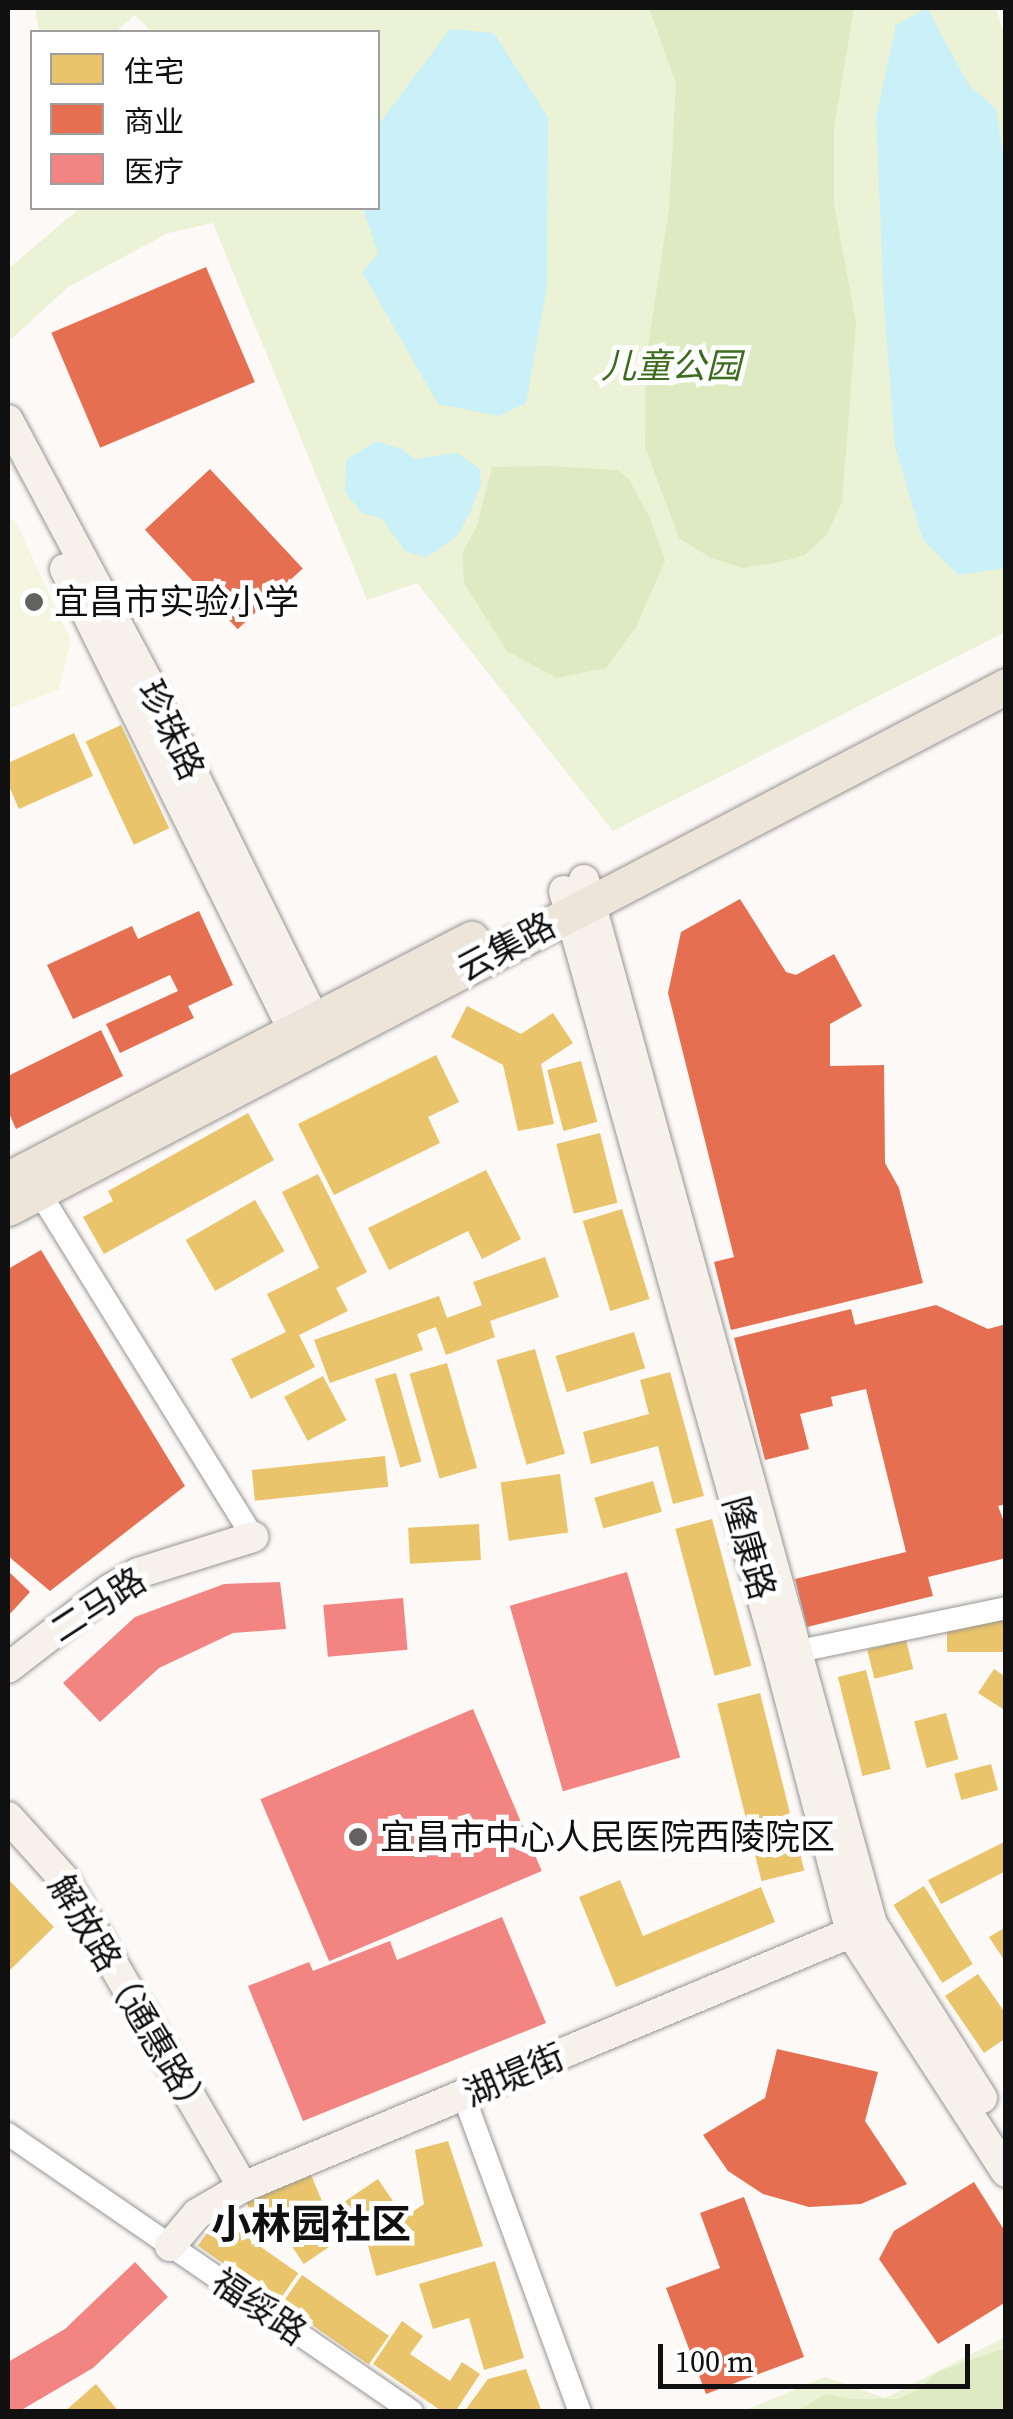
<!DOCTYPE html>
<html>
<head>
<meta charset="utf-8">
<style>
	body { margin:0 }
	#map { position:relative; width:1013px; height:2419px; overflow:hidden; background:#fcf9f6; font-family:"Source Serif 4","Noto Sans SC",serif }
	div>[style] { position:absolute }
	.green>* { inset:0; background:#ecf2d5 }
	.forest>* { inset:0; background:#deeac2 }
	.pitch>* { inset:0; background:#f4f6df }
	.water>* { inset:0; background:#caf1f8 }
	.homes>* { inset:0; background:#e9c46a; transform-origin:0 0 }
	.shops>* { inset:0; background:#e76f51; transform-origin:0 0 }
	.health>* { inset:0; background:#f28482; transform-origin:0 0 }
	.roads { filter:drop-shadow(0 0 2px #969594) drop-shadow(0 0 2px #969594) }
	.street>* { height:22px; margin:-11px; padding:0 11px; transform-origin:11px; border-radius:11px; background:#fffefe }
	.secondary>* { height:30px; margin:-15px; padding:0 15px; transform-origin:15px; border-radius:15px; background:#f6f2eb }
	.primary>* { height:35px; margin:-17.5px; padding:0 17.5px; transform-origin:17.5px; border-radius:17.5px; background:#ede5da }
	.dots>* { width:28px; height:28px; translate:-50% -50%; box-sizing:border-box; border:5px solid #fff; border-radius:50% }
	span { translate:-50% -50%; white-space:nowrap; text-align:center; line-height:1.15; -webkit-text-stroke:10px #fff; paint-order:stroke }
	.park-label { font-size:35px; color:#3c6c1c; font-style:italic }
	.poi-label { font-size:35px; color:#101010 }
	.left { translate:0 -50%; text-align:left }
	.street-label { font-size:35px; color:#101010 }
	.quarter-label { font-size:40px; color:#101010; font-weight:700 }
	.frame { position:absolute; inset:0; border:10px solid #101010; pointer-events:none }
	.legend { position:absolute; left:30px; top:30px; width:350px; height:180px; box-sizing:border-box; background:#fff; border:2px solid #9f9f9f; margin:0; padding:12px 18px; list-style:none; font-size:30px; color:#101010 }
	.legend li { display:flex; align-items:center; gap:20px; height:50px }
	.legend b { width:50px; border:2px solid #9f9f9f }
	.scale { position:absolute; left:658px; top:2344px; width:312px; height:45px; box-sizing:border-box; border:5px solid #101010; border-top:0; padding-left:12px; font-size:30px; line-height:35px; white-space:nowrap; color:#101010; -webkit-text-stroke:8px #fff; paint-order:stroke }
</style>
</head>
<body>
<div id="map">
	<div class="green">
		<i style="clip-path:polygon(35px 8px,996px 8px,1005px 37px,1005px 632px,613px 831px,417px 583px,367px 600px,213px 223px,168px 233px,68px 287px,8px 342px,8px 269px,80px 208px,378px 208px,378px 32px,152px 32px,135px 15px,115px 32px,39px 32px)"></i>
		<i style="clip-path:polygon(1005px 2337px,1005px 2411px,741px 2412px,825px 2377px,885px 2398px)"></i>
	</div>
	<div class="forest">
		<i style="clip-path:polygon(649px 8px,854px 8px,834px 128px,834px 204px,856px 323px,842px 502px,827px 534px,805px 555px,780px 562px,743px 568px,711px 558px,679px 538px,645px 447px,646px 359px,669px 209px,676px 83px)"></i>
		<i style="clip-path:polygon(548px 466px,617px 470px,628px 478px,650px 518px,665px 561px,636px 627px,606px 668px,557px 678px,507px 651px,464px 583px,463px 552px,477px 526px,492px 467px)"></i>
		<i style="clip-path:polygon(1005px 2348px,1005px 2411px,797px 2411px,826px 2394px,851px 2399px,898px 2399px,919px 2389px,937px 2372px)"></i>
	</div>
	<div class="pitch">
		<i style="clip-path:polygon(8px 518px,16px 522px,71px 641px,59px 689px,8px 709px)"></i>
	</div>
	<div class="water">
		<i style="clip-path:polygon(927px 8px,969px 85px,996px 109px,1006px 172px,1005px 568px,958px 575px,923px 540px,895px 447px,884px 305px,876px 117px,896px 25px)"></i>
		<i style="clip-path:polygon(450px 29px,494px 33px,548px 117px,547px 286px,526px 403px,499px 416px,438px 404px,362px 272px,378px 254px,363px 208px,378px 208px,379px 124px)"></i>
		<i style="clip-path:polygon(376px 441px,402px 449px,415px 459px,457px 453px,480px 469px,481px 484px,471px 511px,458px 535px,434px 553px,424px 557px,405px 551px,381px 518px,362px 513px,345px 492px,346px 460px)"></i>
	</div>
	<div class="homes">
		<i style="left:121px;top:725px;width:114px;height:39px;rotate:65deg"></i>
		<i style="clip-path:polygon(74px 733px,93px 776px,19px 809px,8px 784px,8px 763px)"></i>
		<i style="clip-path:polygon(467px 1006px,521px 1034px,553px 1013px,573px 1043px,541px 1064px,554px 1124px,518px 1131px,503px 1065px,451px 1037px)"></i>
		<i style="clip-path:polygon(436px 1055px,459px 1102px,428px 1117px,440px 1143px,334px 1195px,298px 1124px)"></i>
		<i style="left:581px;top:1061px;width:63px;height:35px;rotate:75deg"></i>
		<i style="clip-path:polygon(248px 1113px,274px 1160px,104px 1254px,83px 1217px,113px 1201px,108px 1191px)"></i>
		<i style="left:600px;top:1133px;width:72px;height:45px;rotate:76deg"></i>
		<i style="clip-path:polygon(486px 1170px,521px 1239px,482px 1259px,468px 1231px,389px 1270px,368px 1228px)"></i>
		<i style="clip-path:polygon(318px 1174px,367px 1272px,336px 1288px,348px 1311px,299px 1335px,315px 1367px,251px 1399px,231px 1359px,286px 1332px,267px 1294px,319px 1268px,282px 1192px)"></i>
		<i style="left:255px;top:1200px;width:59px;height:80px;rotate:60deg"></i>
		<i style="left:622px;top:1209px;width:94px;height:41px;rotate:73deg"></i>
		<i style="clip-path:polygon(545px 1257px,559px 1297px,490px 1321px,495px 1337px,446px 1355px,436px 1327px,417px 1334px,423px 1350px,330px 1383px,314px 1340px,439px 1296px,447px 1318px,482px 1305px,473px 1282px)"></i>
		<i style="left:634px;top:1332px;width:38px;height:82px;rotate:73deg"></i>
		<i style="left:535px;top:1349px;width:109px;height:40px;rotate:74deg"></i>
		<i style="left:447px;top:1363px;width:109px;height:39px;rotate:74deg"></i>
		<i style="clip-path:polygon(670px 1372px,704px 1496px,673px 1504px,658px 1446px,591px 1464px,583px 1432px,649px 1414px,640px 1380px)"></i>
		<i style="left:396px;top:1373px;width:92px;height:22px;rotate:74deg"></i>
		<i style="left:323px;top:1376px;width:50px;height:44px;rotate:62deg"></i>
		<i style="left:385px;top:1456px;width:31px;height:134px;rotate:84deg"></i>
		<i style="left:560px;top:1474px;width:59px;height:60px;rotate:82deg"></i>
		<i style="left:653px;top:1481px;width:32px;height:61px;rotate:74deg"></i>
		<i style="left:712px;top:1519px;width:152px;height:38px;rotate:75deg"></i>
		<i style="left:479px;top:1524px;width:36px;height:71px;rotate:87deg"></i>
		<i style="left:1006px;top:1618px;width:34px;height:59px;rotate:90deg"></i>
		<i style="left:906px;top:1640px;width:30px;height:40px;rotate:76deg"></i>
		<i style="clip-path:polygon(994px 1669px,1006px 1677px,1006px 1711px,978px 1693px)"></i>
		<i style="left:866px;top:1670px;width:102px;height:29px;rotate:76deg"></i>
		<i style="left:760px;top:1693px;width:183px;height:44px;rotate:76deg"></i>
		<i style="left:946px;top:1713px;width:48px;height:33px;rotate:75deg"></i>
		<i style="left:991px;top:1764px;width:27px;height:38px;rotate:75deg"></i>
		<i style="clip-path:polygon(1006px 1841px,1006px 1871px,941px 1904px,928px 1880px)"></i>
		<i style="clip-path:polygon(8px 1879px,54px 1927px,8px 1972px)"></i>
		<i style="clip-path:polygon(620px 1880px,643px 1936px,761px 1887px,775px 1922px,616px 1987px,579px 1897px)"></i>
		<i style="left:924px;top:1886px;width:92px;height:36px;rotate:58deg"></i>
		<i style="clip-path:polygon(1006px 1927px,1006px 1963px,989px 1937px)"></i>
		<i style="clip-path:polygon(978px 1974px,1006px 2014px,1006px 2038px,984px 2053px,945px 1996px)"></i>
		<i style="clip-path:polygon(448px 2141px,483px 2246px,376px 2276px,367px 2242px,424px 2204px,415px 2150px)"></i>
		<i style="left:311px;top:2175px;width:33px;height:70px;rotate:67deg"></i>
		<i style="left:378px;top:2179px;width:29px;height:109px;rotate:56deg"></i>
		<i style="left:218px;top:2217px;width:98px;height:35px;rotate:35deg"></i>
		<i style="clip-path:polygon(495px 2261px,524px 2358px,484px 2370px,469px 2318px,433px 2329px,419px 2284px)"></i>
		<i style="left:302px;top:2275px;width:106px;height:35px;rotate:35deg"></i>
		<i style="clip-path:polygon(402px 2321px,423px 2336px,410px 2354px,450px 2381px,462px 2362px,480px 2374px,455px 2412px,443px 2412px,373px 2364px)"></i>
		<i style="clip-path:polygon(526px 2369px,542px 2412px,464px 2412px,488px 2379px)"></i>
		<i style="clip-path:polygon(96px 2384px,119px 2412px,64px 2412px)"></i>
	</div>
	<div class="shops">
		<i style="left:206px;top:267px;width:125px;height:168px;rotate:67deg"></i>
		<i style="left:210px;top:469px;width:136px;height:89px;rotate:47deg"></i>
		<i style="clip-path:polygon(740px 899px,786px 972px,796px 975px,834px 954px,862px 1006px,830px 1024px,830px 1066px,884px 1065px,885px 1163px,899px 1188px,923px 1283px,731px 1330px,714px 1262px,734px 1257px,668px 993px,681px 932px)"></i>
		<i style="clip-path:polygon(199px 911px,233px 985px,188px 1006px,194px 1018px,120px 1053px,106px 1024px,178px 991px,170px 975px,73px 1019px,47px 965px,132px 926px,138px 939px)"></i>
		<i style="clip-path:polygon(101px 1030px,123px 1076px,16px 1129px,8px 1111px,8px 1076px)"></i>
		<i style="clip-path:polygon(41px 1250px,185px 1486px,50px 1591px,8px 1556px,8px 1269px)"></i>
		<i style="clip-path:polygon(936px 1305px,988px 1329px,1006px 1324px,1006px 1504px,998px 1506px,1006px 1527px,1006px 1558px,928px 1577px,933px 1596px,807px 1627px,795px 1579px,906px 1552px,866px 1389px,831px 1397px,833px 1406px,800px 1414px,809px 1449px,765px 1460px,734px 1338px,851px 1309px,855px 1325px)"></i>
		<i style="clip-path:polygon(8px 1571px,30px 1592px,8px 1616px)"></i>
		<i style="clip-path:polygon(777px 2049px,878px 2072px,865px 2121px,907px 2184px,861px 2204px,809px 2207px,763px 2194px,728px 2171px,703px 2135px,765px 2098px)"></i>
		<i style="clip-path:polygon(974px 2182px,1006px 2233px,1006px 2302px,938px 2344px,879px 2259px,894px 2231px)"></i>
		<i style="clip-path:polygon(744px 2197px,804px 2357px,706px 2394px,666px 2288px,720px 2268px,700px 2213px)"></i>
	</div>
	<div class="health">
		<i style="left:627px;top:1572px;width:193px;height:122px;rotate:74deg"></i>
		<i style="clip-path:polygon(280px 1582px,286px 1629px,233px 1633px,159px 1668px,100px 1722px,63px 1683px,135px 1617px,224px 1584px)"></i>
		<i style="left:403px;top:1598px;width:52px;height:80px;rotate:85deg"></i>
		<i style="left:473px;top:1709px;width:176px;height:231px;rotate:67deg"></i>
		<i style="clip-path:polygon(502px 1917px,546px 2023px,303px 2121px,248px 1986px,309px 1962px,313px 1971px,390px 1941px,397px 1960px)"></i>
		<i style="clip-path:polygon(135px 2262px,168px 2297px,93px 2368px,18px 2412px,8px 2412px,8px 2362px,65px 2329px)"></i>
	</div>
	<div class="roads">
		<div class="street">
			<i style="left:39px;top:1192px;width:406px;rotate:58.2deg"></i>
			<i style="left:799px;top:1651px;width:211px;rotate:-11.7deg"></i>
			<i style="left:464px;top:2097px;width:336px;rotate:69.8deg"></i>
			<i style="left:8px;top:2134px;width:490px;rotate:34.5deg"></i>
		</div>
		<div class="secondary">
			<i style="left:8px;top:420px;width:297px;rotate:61.9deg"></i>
			<i style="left:148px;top:682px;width:400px;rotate:63.8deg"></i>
			<i style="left:65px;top:569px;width:539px;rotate:63.67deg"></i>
			<i style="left:584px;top:880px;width:1083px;rotate:74.58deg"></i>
			<i style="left:872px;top:1924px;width:206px;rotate:57.7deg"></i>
			<i style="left:564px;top:891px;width:792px;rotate:74.33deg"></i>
			<i style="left:778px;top:1654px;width:288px;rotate:75.3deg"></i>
			<i style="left:851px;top:1933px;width:285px;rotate:57deg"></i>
			<i style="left:8px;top:1668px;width:128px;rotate:-37.7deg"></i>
			<i style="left:109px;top:1590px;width:34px;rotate:-30deg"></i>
			<i style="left:138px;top:1573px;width:121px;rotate:-17.4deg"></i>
			<i style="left:8px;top:1817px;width:82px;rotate:48deg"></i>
			<i style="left:63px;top:1878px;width:358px;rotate:59.8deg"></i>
			<i style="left:170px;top:2246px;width:42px;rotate:-49.8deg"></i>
			<i style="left:197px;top:2214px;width:53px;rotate:-30.4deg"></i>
			<i style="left:243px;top:2187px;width:679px;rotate:-22.71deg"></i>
		</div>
		<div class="primary">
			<i style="left:8px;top:1179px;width:522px;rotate:-27.4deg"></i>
			<i style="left:8px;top:1208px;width:1126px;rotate:-27.61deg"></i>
		</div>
	</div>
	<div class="dots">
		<i style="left:34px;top:602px;background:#636260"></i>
		<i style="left:358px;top:1837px;background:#636260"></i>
	</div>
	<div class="park-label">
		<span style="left:671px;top:366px">儿童公园</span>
	</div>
	<div class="poi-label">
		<span class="left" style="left:54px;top:602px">宜昌市实验小学</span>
		<span class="left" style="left:380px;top:1837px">宜昌市中心人民医院西陵院区</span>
	</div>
	<div class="street-label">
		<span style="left:171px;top:730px;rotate:64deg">珍珠路</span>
		<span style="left:506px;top:947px;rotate:-28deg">云集路</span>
		<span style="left:749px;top:1548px;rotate:74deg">隆康路</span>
		<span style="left:98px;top:1605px;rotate:-33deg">二马路</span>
		<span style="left:130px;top:1998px;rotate:59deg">解放路（通惠路）</span>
		<span style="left:514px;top:2075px;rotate:-23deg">湖堤街</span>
		<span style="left:259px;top:2307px;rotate:34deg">福绥路</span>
	</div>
	<div class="quarter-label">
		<span style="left:311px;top:2224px">小林园社区</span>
	</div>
	<div class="frame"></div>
	<ul class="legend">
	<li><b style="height:28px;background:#e9c46a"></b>住宅</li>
	<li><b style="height:28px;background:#e76f51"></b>商业</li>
	<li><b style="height:28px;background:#f28482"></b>医疗</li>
	</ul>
	<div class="scale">100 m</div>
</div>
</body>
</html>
